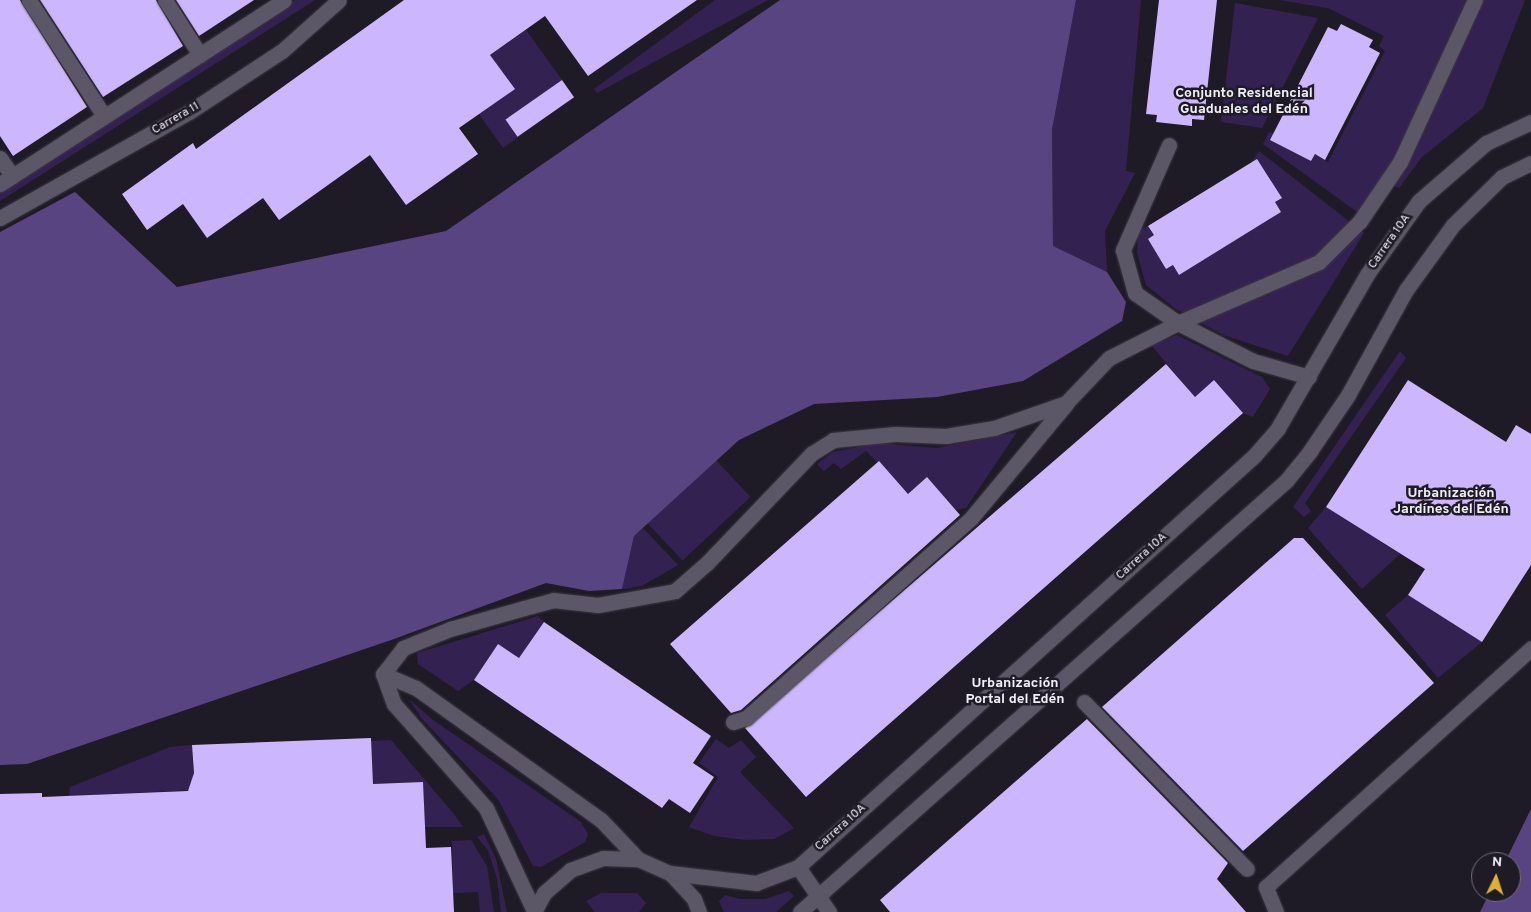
<!DOCTYPE html>
<html>
<head>
<meta charset="utf-8">
<style>
	body { margin:0 }
	#map { position:relative; width:1531px; height:912px; overflow:hidden; background:#1e1b27; font-family:Overpass,sans-serif }
	div>[style] { position:absolute }
	.green>* { inset:0; background:#332251; transform-origin:0 0 }
	.forest>* { inset:0; background:#594482 }
	.building>* { inset:0; background:#ccb7fe; transform-origin:0 0 }
	.roads { filter:drop-shadow(0 0 1px #3c3943) drop-shadow(0 0 1px #3c3943) }
	.minor>* { height:15px; margin:-7.5px; padding:0 7.5px; transform-origin:7.5px; border-radius:7.5px; background:#5b5766 }
	span { translate:-50% -50%; white-space:nowrap; text-align:center; line-height:1.15; -webkit-text-stroke:5px #1e1b27; paint-order:stroke }
	.street-label { font-size:12px; color:#f0eef7 }
	.neighbourhood-label { font-size:14px; color:#f0eef7; font-weight:700 }
	.north { position:absolute; left:1471px; top:852px; width:50px; height:50px; box-sizing:border-box; background:#1e1b27; border:1px solid #726f7a; border-radius:50%; rotate:4deg; font-size:14px; font-weight:700; line-height:20px; text-align:center; color:#f0eef7 }
	.north::after { content:''; display:block; margin:auto; width:18px; height:22px; background:#deb133; clip-path:polygon(50% 0,100% 100%,50% 72%,0 100%) }
</style>
</head>
<body>
<div id="map">
	<div class="green">
		<i style="clip-path:polygon(295px 0,315px 0,0 201px,0 190px)"></i>
		<i style="clip-path:polygon(715px 0,768px 0,597px 93px,594px 89px)"></i>
		<i style="clip-path:polygon(1076px 0,1141px 0,1126px 171px,1135px 173px,1105px 231px,1107px 272px,1053px 247px,1052px 130px)"></i>
		<i style="clip-path:polygon(1279px 0,1525px 0,1483px 108px,1422px 157px,1399px 188px,1388px 184px,1360px 214px,1263px 144px,1269px 132px,1273px 133px,1311px 161px,1315px 154px,1328px 162px,1385px 51px,1379px 46px,1384px 36px,1328px 8px)"></i>
		<i style="clip-path:polygon(1235px 3px,1318px 18px,1262px 128px,1221px 122px)"></i>
		<i style="clip-path:polygon(526px 30px,562px 80px,527px 105px,539px 122px,503px 148px,479px 114px,514px 89px,503px 72px,454px 80px)"></i>
		<i style="clip-path:polygon(1259px 151px,1364px 233px,1288px 356px,1223px 335px,1176px 309px,1146px 285px,1137px 253px,1138px 231px,1148px 226px,1154px 235px,1148px 239px,1166px 269px,1173px 265px,1179px 275px,1281px 212px,1275px 202px,1282px 198px,1263px 168px,1251px 163px)"></i>
		<i style="clip-path:polygon(1177px 335px,1262px 377px,1270px 389px,1253px 417px,1243px 413px,1214px 380px,1195px 397px,1151px 345px)"></i>
		<i style="clip-path:polygon(1400px 351px,1406px 358px,1305px 503px,1311px 511px,1304px 517px,1293px 507px)"></i>
		<i style="clip-path:polygon(1017px 432px,966px 508px,956px 510px,927px 477px,908px 494px,866px 451px,841px 469px,834px 463px,824px 471px,817px 464px,833px 452px,878px 443px,937px 448px)"></i>
		<i style="left:715px;top:459px;width:52px;height:93px;rotate:47deg"></i>
		<i style="clip-path:polygon(1326px 507px,1400px 554px,1362px 589px,1308px 528px)"></i>
		<i style="clip-path:polygon(643px 528px,678px 565px,642px 586px,622px 589px,634px 536px)"></i>
		<i style="clip-path:polygon(1408px 595px,1482px 642px,1438px 678px,1385px 615px)"></i>
		<i style="clip-path:polygon(538px 616px,544px 622px,519px 658px,498px 644px,474px 680px,458px 691px,418px 664px,417px 653px)"></i>
		<i style="clip-path:polygon(409px 699px,433px 720px,581px 822px,588px 834px,585px 842px,541px 867px,533px 866px,498px 799px,422px 719px)"></i>
		<i style="clip-path:polygon(716px 739px,729px 748px,741px 740px,756px 757px,740px 772px,794px 828px,774px 839px,745px 840px,714px 836px,689px 827px,718px 777px,699px 763px)"></i>
		<i style="clip-path:polygon(391px 740px,454px 814px,463px 827px,425px 827px,423px 782px,373px 784px,371px 741px)"></i>
		<i style="clip-path:polygon(192px 745px,194px 790px,69px 796px,70px 787px,170px 747px)"></i>
		<i style="clip-path:polygon(484px 834px,496px 859px,507px 912px,501px 912px,497px 879px,488px 850px,477px 837px)"></i>
		<i style="clip-path:polygon(471px 840px,487px 866px,494px 912px,480px 912px,478px 892px,453px 893px,452px 841px)"></i>
		<i style="clip-path:polygon(789px 891px,794px 896px,776px 912px,724px 912px,719px 901px,725px 895px,741px 899px,765px 899px)"></i>
		<i style="clip-path:polygon(601px 893px,637px 893px,646px 903px,639px 912px,595px 912px,586px 901px)"></i>
	</div>
	<div class="forest">
		<i style="clip-path:polygon(780px 0,1076px 0,1052px 130px,1053px 246px,1107px 272px,1126px 302px,1122px 321px,1023px 381px,937px 397px,814px 404px,739px 440px,634px 536px,622px 589px,589px 591px,546px 583px,394px 639px,27px 764px,0 765px,0 232px,75px 192px,177px 287px,446px 231px)"></i>
		<i style="clip-path:polygon(1531px 809px,1531px 912px,1480px 912px,1490px 892px,1511px 892px,1511px 862px,1505px 862px)"></i>
	</div>
	<div class="building">
		<i style="clip-path:polygon(0 0,20px 0,87px 107px,13px 156px,0 136px)"></i>
		<i style="clip-path:polygon(40px 0,156px 0,183px 46px,103px 97px)"></i>
		<i style="clip-path:polygon(176px 0,254px 0,199px 36px)"></i>
		<i style="clip-path:polygon(404px 0,697px 0,588px 76px,545px 16px,490px 55px,515px 89px,459px 128px,478px 154px,406px 205px,370px 155px,279px 220px,263px 198px,207px 238px,183px 204px,147px 230px,122px 194px,193px 143px,196px 149px)"></i>
		<i style="clip-path:polygon(1159px 0,1217px 0,1204px 120px,1192px 119px,1192px 126px,1156px 122px,1157px 115px,1146px 114px)"></i>
		<i style="clip-path:polygon(1341px 24px,1373px 40px,1369px 47px,1380px 53px,1325px 160px,1315px 154px,1311px 161px,1270px 140px,1328px 27px,1337px 31px)"></i>
		<i style="left:562px;top:80px;width:21px;height:69px;rotate:55deg"></i>
		<i style="clip-path:polygon(1257px 159px,1282px 198px,1275px 202px,1281px 212px,1179px 275px,1173px 265px,1166px 269px,1148px 239px,1154px 235px,1148px 226px)"></i>
		<i style="clip-path:polygon(1166px 364px,1195px 397px,1214px 380px,1243px 413px,806px 797px,745px 728px)"></i>
		<i style="clip-path:polygon(1408px 380px,1506px 442px,1516px 425px,1531px 434px,1531px 565px,1482px 642px,1408px 595px,1425px 569px,1326px 507px)"></i>
		<i style="clip-path:polygon(879px 461px,908px 494px,927px 477px,960px 515px,741px 710px,731px 713px,670px 644px)"></i>
		<i style="clip-path:polygon(1294px 538px,1303px 538px,1434px 683px,1243px 851px,1102px 707px)"></i>
		<i style="clip-path:polygon(544px 622px,711px 736px,693px 763px,714px 777px,690px 813px,669px 799px,662px 808px,474px 680px,498px 644px,519px 658px)"></i>
		<i style="clip-path:polygon(1087px 719px,1228px 863px,1217px 879px,1246px 912px,890px 912px,880px 900px)"></i>
		<i style="clip-path:polygon(371px 738px,373px 784px,423px 782px,426px 848px,451px 847px,454px 912px,0 912px,0 794px,42px 793px,42px 797px,188px 791px,194px 773px,192px 745px)"></i>
	</div>
	<div class="roads">
		<div class="minor">
			<i style="left:29px;top:0;width:138px;rotate:57.1deg"></i>
			<i style="left:165px;top:0;width:65px;rotate:57.5deg"></i>
			<i style="left:1169px;top:145px;width:115px;rotate:113.7deg"></i>
			<i style="left:1123px;top:250px;width:45px;rotate:74.4deg"></i>
			<i style="left:1135px;top:293px;width:52px;rotate:34.9deg"></i>
			<i style="left:1178px;top:323px;width:84px;rotate:26.9deg"></i>
			<i style="left:1253px;top:361px;width:58px;rotate:15.9deg"></i>
			<i style="left:0;top:158px;width:22px;rotate:56deg"></i>
			<i style="left:0;top:184px;width:338px;rotate:-32.9deg"></i>
			<i style="left:0;top:218px;width:217px;rotate:-29.3deg"></i>
			<i style="left:189px;top:112px;width:111px;rotate:-33.3deg"></i>
			<i style="left:282px;top:51px;width:76px;rotate:-41.8deg"></i>
			<i style="left:383px;top:674px;width:33px;rotate:-52deg"></i>
			<i style="left:403px;top:648px;width:51px;rotate:-22deg"></i>
			<i style="left:450px;top:629px;width:77px;rotate:-15.8deg"></i>
			<i style="left:524px;top:608px;width:30px;rotate:-15deg"></i>
			<i style="left:553px;top:600px;width:45px;rotate:6.3deg"></i>
			<i style="left:598px;top:605px;width:78px;rotate:-10.3deg"></i>
			<i style="left:675px;top:591px;width:43px;rotate:-41.2deg"></i>
			<i style="left:707px;top:563px;width:151px;rotate:-46.3deg"></i>
			<i style="left:811px;top:454px;width:26px;rotate:-32deg"></i>
			<i style="left:833px;top:440px;width:62px;rotate:-5.5deg"></i>
			<i style="left:895px;top:434px;width:51px;rotate:2.2deg"></i>
			<i style="left:946px;top:436px;width:49px;rotate:-9.5deg"></i>
			<i style="left:994px;top:428px;width:76px;rotate:-19.1deg"></i>
			<i style="left:1066px;top:403px;width:62px;rotate:-46.3deg"></i>
			<i style="left:1109px;top:358px;width:77px;rotate:-26.9deg"></i>
			<i style="left:1178px;top:323px;width:154px;rotate:-23.4deg"></i>
			<i style="left:1319px;top:262px;width:58px;rotate:-45deg"></i>
			<i style="left:1360px;top:221px;width:71px;rotate:-55.9deg"></i>
			<i style="left:1400px;top:162px;width:179px;rotate:-65.2deg"></i>
			<i style="left:383px;top:674px;width:36px;rotate:23deg"></i>
			<i style="left:416px;top:688px;width:227px;rotate:35.5deg"></i>
			<i style="left:601px;top:820px;width:54px;rotate:46.5deg"></i>
			<i style="left:383px;top:674px;width:32px;rotate:70deg"></i>
			<i style="left:394px;top:704px;width:139px;rotate:48.5deg"></i>
			<i style="left:486px;top:808px;width:114px;rotate:65deg"></i>
			<i style="left:1084px;top:702px;width:233px;rotate:45.7deg"></i>
			<i style="left:733px;top:722px;width:14px;rotate:-17deg"></i>
			<i style="left:746px;top:718px;width:302px;rotate:-41.6deg"></i>
			<i style="left:972px;top:517px;width:147px;rotate:-50.2deg"></i>
			<i style="left:798px;top:867px;width:55px;rotate:55.4deg"></i>
			<i style="left:670px;top:873px;width:87px;rotate:6.6deg"></i>
			<i style="left:756px;top:883px;width:45px;rotate:-20.9deg"></i>
			<i style="left:798px;top:867px;width:614px;rotate:-42.03deg"></i>
			<i style="left:1254px;top:456px;width:37px;rotate:-49deg"></i>
			<i style="left:1278px;top:428px;width:179px;rotate:-59.9deg"></i>
			<i style="left:1368px;top:273px;width:88px;rotate:-54.7deg"></i>
			<i style="left:1419px;top:201px;width:89px;rotate:-40.9deg"></i>
			<i style="left:1486px;top:143px;width:50px;rotate:-25deg"></i>
			<i style="left:534px;top:912px;width:21px;rotate:-62deg"></i>
			<i style="left:544px;top:893px;width:35px;rotate:-41deg"></i>
			<i style="left:570px;top:870px;width:35px;rotate:-20deg"></i>
			<i style="left:603px;top:858px;width:35px;rotate:2deg"></i>
			<i style="left:638px;top:859px;width:35px;rotate:24deg"></i>
			<i style="left:670px;top:873px;width:35px;rotate:47deg"></i>
			<i style="left:694px;top:899px;width:14px;rotate:69deg"></i>
			<i style="left:800px;top:912px;width:650px;rotate:-41.57deg"></i>
			<i style="left:1286px;top:481px;width:38px;rotate:-51deg"></i>
			<i style="left:1310px;top:451px;width:68px;rotate:-55.8deg"></i>
			<i style="left:1348px;top:395px;width:120px;rotate:-61.1deg"></i>
			<i style="left:1406px;top:290px;width:80px;rotate:-54.1deg"></i>
			<i style="left:1453px;top:225px;width:69px;rotate:-44.4deg"></i>
			<i style="left:1502px;top:177px;width:32px;rotate:-26deg"></i>
			<i style="left:1276px;top:912px;width:27px;rotate:-112deg"></i>
			<i style="left:1266px;top:887px;width:357px;rotate:-42deg"></i>
		</div>
	</div>
	<div class="street-label">
		<span style="left:176px;top:119px;rotate:-30deg">Carrera 11</span>
		<span style="left:1390px;top:242px;rotate:-55deg">Carrera 10A</span>
		<span style="left:1142px;top:557px;rotate:-42deg">Carrera 10A</span>
		<span style="left:841px;top:828px;rotate:-42deg">Carrera 10A</span>
	</div>
	<div class="neighbourhood-label">
		<span style="left:1244px;top:102px">Conjunto Residencial<br>Guaduales del Edén</span>
		<span style="left:1451px;top:502px">Urbanización<br>Jardínes del Edén</span>
		<span style="left:1015px;top:692px">Urbanización<br>Portal del Edén</span>
	</div>
	<div class="north">N</div>
</div>
</body>
</html>
